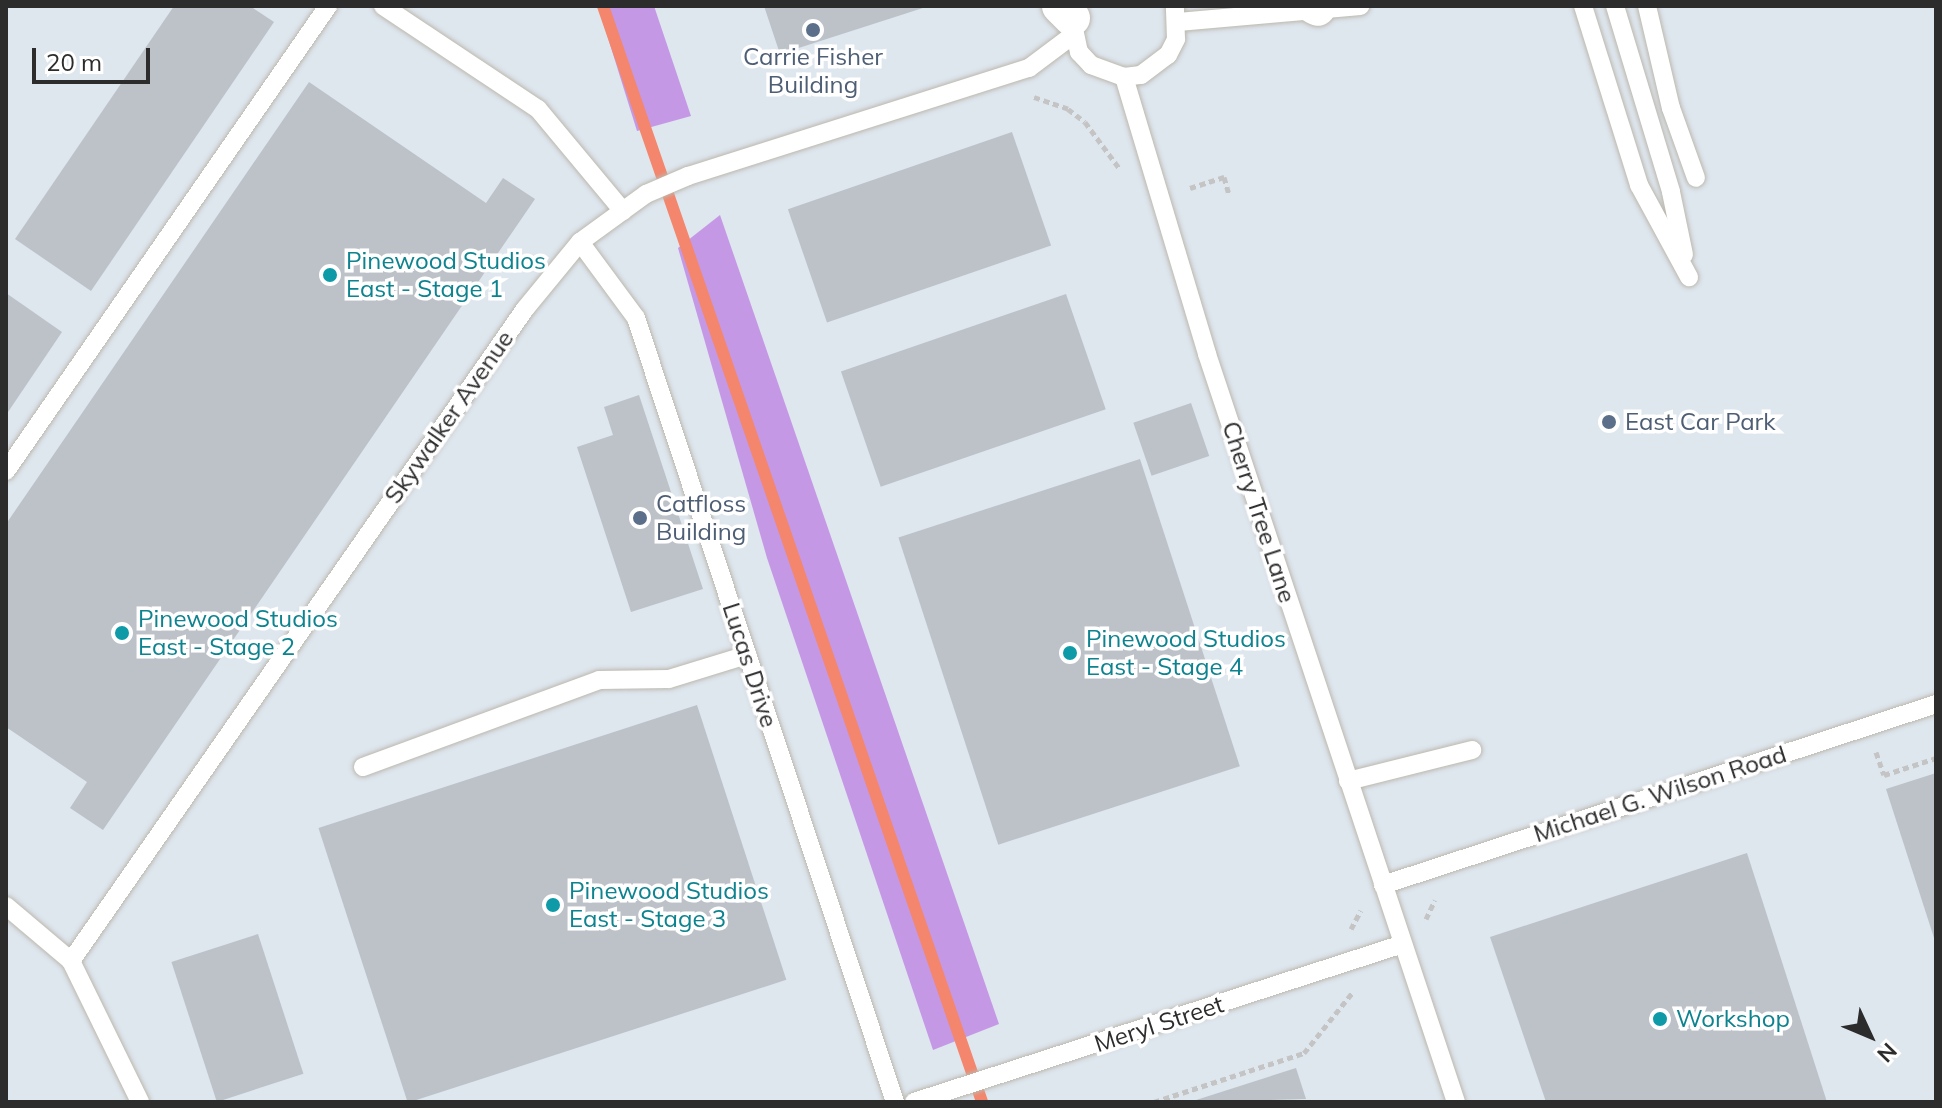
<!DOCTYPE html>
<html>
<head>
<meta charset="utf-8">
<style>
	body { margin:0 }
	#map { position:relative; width:1942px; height:1108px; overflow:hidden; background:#dee6ee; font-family:Mulish,sans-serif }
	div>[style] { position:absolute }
	.green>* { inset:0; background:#c598e6 }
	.stream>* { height:12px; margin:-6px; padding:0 6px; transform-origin:6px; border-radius:6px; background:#f3866d }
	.building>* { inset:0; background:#bdc2c9; transform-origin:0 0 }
	.path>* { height:5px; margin-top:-2.5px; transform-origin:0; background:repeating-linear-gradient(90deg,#c4c4c4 0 6px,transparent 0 10px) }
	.roads { filter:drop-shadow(0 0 2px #bcb8ae) drop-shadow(0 0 2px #bcb8ae) }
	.service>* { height:18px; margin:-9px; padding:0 9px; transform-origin:9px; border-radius:9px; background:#fff }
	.minor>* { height:36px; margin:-18px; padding:0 18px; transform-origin:18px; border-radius:18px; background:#fff }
	.dots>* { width:22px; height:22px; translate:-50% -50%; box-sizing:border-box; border:4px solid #fff; border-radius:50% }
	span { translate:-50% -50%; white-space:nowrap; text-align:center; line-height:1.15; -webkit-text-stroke:7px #fff; paint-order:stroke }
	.service-label { font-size:24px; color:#4e5e75 }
	.left { translate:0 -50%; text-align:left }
	.culture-label { font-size:24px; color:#0d838f }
	.street-label { font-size:24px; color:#2c2c2c }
	.frame { position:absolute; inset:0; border:8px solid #2c2c2c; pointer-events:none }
	.north { position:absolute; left:1830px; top:996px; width:80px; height:80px; -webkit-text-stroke:6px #fff; paint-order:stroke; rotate:134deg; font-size:22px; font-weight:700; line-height:32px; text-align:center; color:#2c2c2c }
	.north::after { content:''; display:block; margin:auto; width:28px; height:36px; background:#2c2c2c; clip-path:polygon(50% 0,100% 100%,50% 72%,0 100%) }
	.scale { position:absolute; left:32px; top:48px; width:118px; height:36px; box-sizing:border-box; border:4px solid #2c2c2c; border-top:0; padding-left:10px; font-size:24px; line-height:28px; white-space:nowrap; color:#2c2c2c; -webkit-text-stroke:6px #fff; paint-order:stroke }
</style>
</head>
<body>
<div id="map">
	<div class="green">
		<i style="clip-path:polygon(598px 6px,654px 6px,691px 116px,637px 131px)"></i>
		<i style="clip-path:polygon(720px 215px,999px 1024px,933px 1050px,767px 558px,678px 248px)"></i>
	</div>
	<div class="stream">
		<i style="left:603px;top:6px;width:1160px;rotate:70.92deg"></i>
	</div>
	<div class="building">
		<i style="clip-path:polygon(174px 6px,250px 6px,274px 22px,91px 291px,15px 239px)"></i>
		<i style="clip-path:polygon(764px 6px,926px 6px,926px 7px,780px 54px)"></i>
		<i style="clip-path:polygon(309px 82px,486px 203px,503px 178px,535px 199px,103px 830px,70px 808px,87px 782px,6px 727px,6px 524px)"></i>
		<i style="left:1012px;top:132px;width:120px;height:237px;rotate:71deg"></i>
		<i style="clip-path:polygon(6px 293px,62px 332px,6px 415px)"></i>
		<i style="left:1066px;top:294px;width:122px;height:238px;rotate:71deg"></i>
		<i style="clip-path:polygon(639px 395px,703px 589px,631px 612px,577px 447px,613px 435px,604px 407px)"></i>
		<i style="left:1191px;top:403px;width:56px;height:61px;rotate:71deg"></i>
		<i style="left:1140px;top:459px;width:323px;height:254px;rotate:72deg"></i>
		<i style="left:697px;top:705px;width:289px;height:398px;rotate:72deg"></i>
		<i style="clip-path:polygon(1936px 773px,1936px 941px,1935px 941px,1886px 789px)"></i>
		<i style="clip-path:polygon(1747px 853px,1827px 1102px,1546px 1102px,1490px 937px)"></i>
		<i style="left:258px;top:934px;width:147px;height:91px;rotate:72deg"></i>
		<i style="clip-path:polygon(1296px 1068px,1306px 1099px,1193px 1102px,1193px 1101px)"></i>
	</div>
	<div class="path">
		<i style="left:1034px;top:97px;width:36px;rotate:19deg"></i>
		<i style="left:1068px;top:109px;width:21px;rotate:37deg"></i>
		<i style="left:1085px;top:122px;width:57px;rotate:53.5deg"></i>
		<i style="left:1190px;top:188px;width:36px;rotate:-18deg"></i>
		<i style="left:1224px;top:177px;width:18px;rotate:74deg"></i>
		<i style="left:1876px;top:752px;width:24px;rotate:71deg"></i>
		<i style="left:1884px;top:775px;width:55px;rotate:-18.1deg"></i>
		<i style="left:1426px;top:919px;width:21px;rotate:-65deg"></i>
		<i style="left:1351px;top:929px;width:21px;rotate:-62deg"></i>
		<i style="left:1154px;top:1102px;width:158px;rotate:-18.1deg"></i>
		<i style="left:1304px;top:1053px;width:77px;rotate:-51.3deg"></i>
	</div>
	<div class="roads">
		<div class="service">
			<i style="left:383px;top:6px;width:186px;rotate:33.6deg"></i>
			<i style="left:538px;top:109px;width:133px;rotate:50.2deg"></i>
			<i style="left:1583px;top:6px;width:188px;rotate:72.6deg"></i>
			<i style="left:1639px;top:185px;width:105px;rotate:61.5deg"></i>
			<i style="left:1615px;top:6px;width:194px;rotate:73.2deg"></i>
			<i style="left:1671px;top:192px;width:64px;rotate:78.3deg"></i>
			<i style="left:1647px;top:6px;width:105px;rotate:76.8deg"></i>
			<i style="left:1671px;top:108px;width:74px;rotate:70.3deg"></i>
			<i style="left:1178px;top:22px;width:183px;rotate:-5deg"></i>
			<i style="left:1073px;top:24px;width:29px;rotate:78deg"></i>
			<i style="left:1079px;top:52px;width:18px;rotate:47deg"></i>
			<i style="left:1091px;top:65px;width:35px;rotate:20deg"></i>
			<i style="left:1124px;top:77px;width:17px;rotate:-7deg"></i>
			<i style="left:1141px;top:75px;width:34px;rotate:-37deg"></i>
			<i style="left:1168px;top:55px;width:18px;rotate:-63deg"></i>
			<i style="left:1176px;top:39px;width:33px;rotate:-92deg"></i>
			<i style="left:1124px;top:77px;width:289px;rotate:73.3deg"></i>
			<i style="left:1207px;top:354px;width:788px;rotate:71.59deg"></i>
			<i style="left:580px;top:242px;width:94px;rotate:53.6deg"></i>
			<i style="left:636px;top:318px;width:826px;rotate:71.72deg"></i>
			<i style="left:6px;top:471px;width:566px;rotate:-55.3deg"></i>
			<i style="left:363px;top:767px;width:252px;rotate:-20.2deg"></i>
			<i style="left:599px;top:680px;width:70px;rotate:-0.8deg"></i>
			<i style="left:669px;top:679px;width:82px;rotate:-17.1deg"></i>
			<i style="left:1348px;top:781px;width:128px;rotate:-14deg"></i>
			<i style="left:1383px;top:885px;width:582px;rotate:-18.12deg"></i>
			<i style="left:6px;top:906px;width:85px;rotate:40.2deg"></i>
			<i style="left:71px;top:961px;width:157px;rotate:63.9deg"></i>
			<i style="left:71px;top:961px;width:794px;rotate:-55.15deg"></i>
			<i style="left:525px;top:309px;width:87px;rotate:-50.6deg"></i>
			<i style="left:580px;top:242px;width:82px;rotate:-36deg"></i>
			<i style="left:646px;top:194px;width:46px;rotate:-23.2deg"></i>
			<i style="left:688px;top:176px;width:358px;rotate:-17.6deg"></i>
			<i style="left:1029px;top:68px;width:55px;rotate:-36.9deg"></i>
			<i style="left:914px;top:1102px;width:514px;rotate:-17.91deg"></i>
		</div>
		<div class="minor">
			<i style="left:1060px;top:6px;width:17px;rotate:45deg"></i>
			<i style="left:1314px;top:6px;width:4px;rotate:27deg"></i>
		</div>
	</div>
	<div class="dots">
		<i style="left:813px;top:30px;background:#5c6f8a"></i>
		<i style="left:330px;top:275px;background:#0f9aa8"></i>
		<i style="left:1609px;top:422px;background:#5c6f8a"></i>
		<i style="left:640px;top:518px;background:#5c6f8a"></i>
		<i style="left:122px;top:633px;background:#0f9aa8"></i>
		<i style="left:1070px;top:653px;background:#0f9aa8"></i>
		<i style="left:553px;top:905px;background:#0f9aa8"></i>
		<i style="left:1660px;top:1019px;background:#0f9aa8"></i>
	</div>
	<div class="service-label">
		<span style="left:813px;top:71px">Carrie Fisher<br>Building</span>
		<span class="left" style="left:1625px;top:422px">East Car Park</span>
		<span class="left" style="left:656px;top:518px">Catfloss<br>Building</span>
	</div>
	<div class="culture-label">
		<span class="left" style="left:346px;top:275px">Pinewood Studios<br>East - Stage 1</span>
		<span class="left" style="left:138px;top:633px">Pinewood Studios<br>East - Stage 2</span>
		<span class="left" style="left:1086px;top:653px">Pinewood Studios<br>East - Stage 4</span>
		<span class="left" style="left:569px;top:905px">Pinewood Studios<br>East - Stage 3</span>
		<span class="left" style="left:1676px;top:1019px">Workshop</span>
	</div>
	<div class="street-label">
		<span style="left:449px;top:417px;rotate:-55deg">Skywalker Avenue</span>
		<span style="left:1259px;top:512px;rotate:72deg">Cherry Tree Lane</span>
		<span style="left:750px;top:665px;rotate:72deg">Lucas Drive</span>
		<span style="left:1660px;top:794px;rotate:-18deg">Michael G. Wilson Road</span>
		<span style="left:1159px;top:1024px;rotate:-18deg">Meryl Street</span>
	</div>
	<div class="frame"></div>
	<div class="north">N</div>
	<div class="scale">20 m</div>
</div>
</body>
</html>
